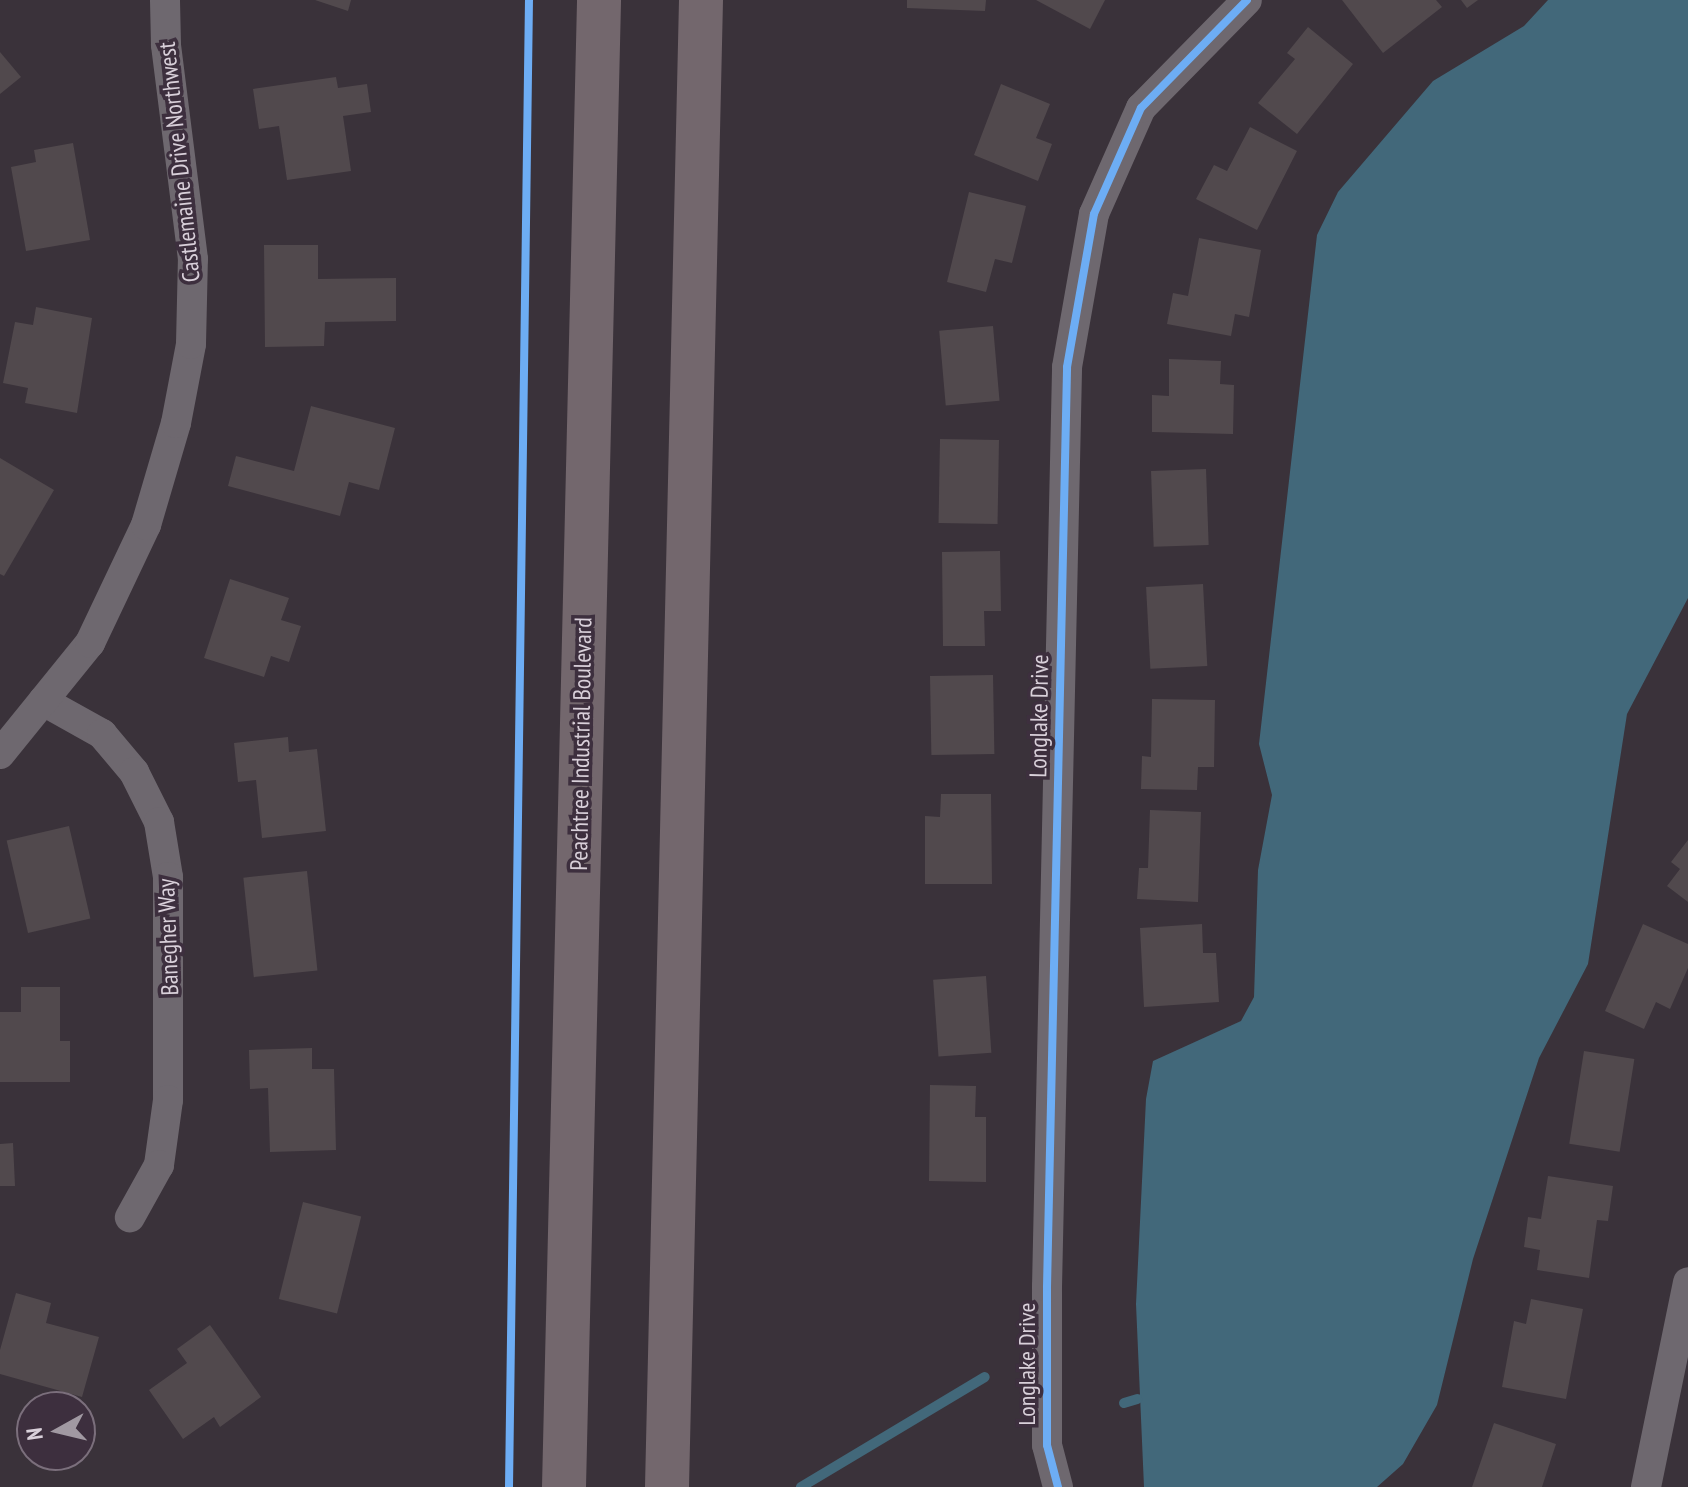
<!DOCTYPE html>
<html>
<head>
<meta charset="utf-8">
<style>
	body { margin:0 }
	#map { position:relative; width:1688px; height:1487px; overflow:hidden; background:#3a323a; font-family:"PT Sans Narrow",sans-serif }
	div>[style] { position:absolute }
	.water>* { inset:0; background:#42687a }
	.stream>* { height:10px; margin:-5px; padding:0 5px; transform-origin:5px; border-radius:5px; background:#42687a }
	.building>* { inset:0; background:#51494d; transform-origin:0 0 }
	.street>* { height:30px; margin:-15px; padding:0 15px; transform-origin:15px; border-radius:15px; background:#6e686f }
	.highway>* { height:44px; margin:-22px; padding:0 22px; transform-origin:22px; border-radius:22px; background:#73676d }
	.cycleway>* { height:8px; margin:-4px; padding:0 4px; transform-origin:4px; border-radius:4px; background:#6dadf4 }
	span { translate:-50% -50%; white-space:nowrap; text-align:center; line-height:1.15; -webkit-text-stroke:7px #3d2f3e; paint-order:stroke }
	.street-label { font-size:24px; color:#d9d0da }
	.north { position:absolute; left:16px; top:1391px; width:80px; height:80px; box-sizing:border-box; background:#3d2f3e; border:2px solid #7b6f7c; border-radius:50%; rotate:262deg; font-size:22px; font-weight:700; line-height:32px; text-align:center; color:#d9d0da }
	.north::after { content:''; display:block; margin:auto; width:28px; height:36px; background:#a199a2; clip-path:polygon(50% 0,100% 100%,50% 72%,0 100%) }
</style>
</head>
<body>
<div id="map">
	<div class="water">
		<i style="clip-path:polygon(1548px 0,1688px 0,1688px 598px,1627px 714px,1588px 964px,1539px 1058px,1473px 1259px,1437px 1405px,1403px 1464px,1377px 1487px,1144px 1487px,1136px 1304px,1146px 1099px,1153px 1061px,1241px 1021px,1254px 997px,1258px 870px,1272px 795px,1259px 744px,1317px 235px,1338px 192px,1433px 81px,1524px 26px)"></i>
	</div>
	<div class="stream">
		<i style="left:1124px;top:1403px;width:14px;rotate:-17deg"></i>
		<i style="left:801px;top:1487px;width:214px;rotate:-30.9deg"></i>
	</div>
	<div class="building">
		<i style="clip-path:polygon(315px 0,351px 0,348px 11px)"></i>
		<i style="clip-path:polygon(907px 0,986px 0,985px 11px,907px 8px)"></i>
		<i style="clip-path:polygon(1036px 0,1105px 0,1090px 29px)"></i>
		<i style="clip-path:polygon(1342px 0,1436px 0,1442px 7px,1383px 53px)"></i>
		<i style="clip-path:polygon(1461px 0,1478px 0,1467px 8px)"></i>
		<i style="clip-path:polygon(1308px 27px,1353px 64px,1297px 134px,1258px 103px,1295px 59px,1287px 53px)"></i>
		<i style="clip-path:polygon(0 52px,21px 77px,0 94px)"></i>
		<i style="clip-path:polygon(336px 77px,338px 88px,367px 84px,371px 112px,343px 116px,351px 171px,287px 180px,279px 126px,259px 129px,253px 89px)"></i>
		<i style="clip-path:polygon(1001px 84px,1050px 104px,1036px 138px,1052px 144px,1038px 181px,974px 155px)"></i>
		<i style="clip-path:polygon(1250px 127px,1297px 151px,1257px 230px,1196px 199px,1214px 165px,1227px 171px)"></i>
		<i style="clip-path:polygon(73px 143px,90px 240px,26px 251px,11px 167px,36px 162px,34px 150px)"></i>
		<i style="clip-path:polygon(969px 192px,1026px 206px,1012px 263px,995px 259px,986px 292px,947px 282px)"></i>
		<i style="clip-path:polygon(1199px 238px,1261px 250px,1249px 317px,1235px 314px,1231px 336px,1167px 324px,1173px 293px,1188px 296px)"></i>
		<i style="clip-path:polygon(264px 245px,318px 245px,318px 279px,396px 278px,396px 321px,325px 322px,324px 346px,265px 347px)"></i>
		<i style="clip-path:polygon(36px 307px,92px 318px,77px 413px,25px 403px,28px 388px,3px 383px,15px 322px,33px 325px)"></i>
		<i style="left:993px;top:326px;width:75px;height:54px;rotate:85deg"></i>
		<i style="clip-path:polygon(1169px 359px,1221px 361px,1220px 384px,1234px 385px,1233px 434px,1152px 432px,1152px 395px,1169px 396px)"></i>
		<i style="clip-path:polygon(311px 406px,395px 428px,379px 490px,349px 482px,340px 516px,228px 486px,236px 456px,294px 471px)"></i>
		<i style="left:940px;top:439px;width:59px;height:84px;rotate:1deg"></i>
		<i style="clip-path:polygon(0 458px,54px 490px,4px 576px,0 574px)"></i>
		<i style="left:1206px;top:469px;width:76px;height:55px;rotate:88deg"></i>
		<i style="clip-path:polygon(1000px 551px,1001px 611px,984px 611px,985px 646px,943px 646px,942px 552px)"></i>
		<i style="clip-path:polygon(230px 579px,289px 598px,281px 620px,301px 626px,289px 662px,271px 656px,264px 677px,204px 658px)"></i>
		<i style="left:1203px;top:584px;width:82px;height:57px;rotate:87deg"></i>
		<i style="left:993px;top:675px;width:79px;height:63px;rotate:89deg"></i>
		<i style="clip-path:polygon(1152px 699px,1215px 700px,1214px 767px,1198px 767px,1197px 790px,1141px 789px,1142px 756px,1151px 757px)"></i>
		<i style="clip-path:polygon(288px 737px,289px 752px,317px 749px,326px 831px,262px 838px,256px 780px,238px 782px,234px 743px)"></i>
		<i style="clip-path:polygon(941px 794px,991px 794px,992px 884px,925px 884px,925px 816px,940px 817px)"></i>
		<i style="clip-path:polygon(1150px 810px,1201px 812px,1198px 902px,1137px 899px,1139px 868px,1148px 868px)"></i>
		<i style="left:69px;top:826px;width:95px;height:64px;rotate:77deg"></i>
		<i style="clip-path:polygon(1688px 840px,1688px 902px,1667px 886px,1680px 869px,1671px 862px)"></i>
		<i style="left:307px;top:871px;width:100px;height:64px;rotate:84deg"></i>
		<i style="clip-path:polygon(1202px 924px,1203px 953px,1216px 953px,1219px 1002px,1144px 1007px,1140px 928px)"></i>
		<i style="clip-path:polygon(1643px 924px,1688px 944px,1688px 968px,1670px 1009px,1656px 1002px,1644px 1029px,1605px 1011px)"></i>
		<i style="left:986px;top:976px;width:77px;height:53px;rotate:86deg"></i>
		<i style="clip-path:polygon(21px 987px,60px 987px,60px 1041px,70px 1041px,70px 1082px,0 1082px,0 1012px,21px 1012px)"></i>
		<i style="clip-path:polygon(312px 1048px,312px 1069px,334px 1069px,336px 1150px,270px 1152px,268px 1088px,250px 1089px,249px 1050px)"></i>
		<i style="left:1584px;top:1051px;width:51px;height:94px;rotate:9deg"></i>
		<i style="clip-path:polygon(930px 1085px,976px 1086px,975px 1117px,986px 1117px,986px 1182px,929px 1181px)"></i>
		<i style="clip-path:polygon(13px 1143px,15px 1186px,0 1186px,0 1144px)"></i>
		<i style="clip-path:polygon(1548px 1176px,1613px 1186px,1608px 1221px,1597px 1220px,1589px 1278px,1537px 1270px,1540px 1250px,1524px 1247px,1528px 1217px,1541px 1219px)"></i>
		<i style="left:303px;top:1202px;width:60px;height:100px;rotate:14deg"></i>
		<i style="clip-path:polygon(16px 1293px,51px 1303px,46px 1323px,99px 1337px,82px 1397px,0 1374px,0 1350px)"></i>
		<i style="clip-path:polygon(1531px 1299px,1583px 1309px,1566px 1399px,1502px 1387px,1514px 1321px,1526px 1324px)"></i>
		<i style="clip-path:polygon(210px 1325px,261px 1397px,220px 1427px,214px 1417px,183px 1439px,149px 1390px,187px 1363px,177px 1349px)"></i>
		<i style="clip-path:polygon(1494px 1423px,1556px 1444px,1542px 1487px,1472px 1487px)"></i>
	</div>
	<div class="street">
		<i style="left:43px;top:701px;width:68px;rotate:29.2deg"></i>
		<i style="left:102px;top:734px;width:50px;rotate:49.9deg"></i>
		<i style="left:134px;top:772px;width:56px;rotate:63.4deg"></i>
		<i style="left:159px;top:822px;width:56px;rotate:80.7deg"></i>
		<i style="left:168px;top:877px;width:223px;rotate:90deg"></i>
		<i style="left:168px;top:1100px;width:66px;rotate:97.9deg"></i>
		<i style="left:159px;top:1165px;width:60px;rotate:119.1deg"></i>
		<i style="left:0;top:754px;width:143px;rotate:-51deg"></i>
		<i style="left:90px;top:643px;width:131px;rotate:-64.6deg"></i>
		<i style="left:146px;top:525px;width:106px;rotate:-73.6deg"></i>
		<i style="left:176px;top:423px;width:80px;rotate:-79.2deg"></i>
		<i style="left:191px;top:344px;width:85px;rotate:-88.7deg"></i>
		<i style="left:193px;top:259px;width:216px;rotate:-97.2deg"></i>
		<i style="left:166px;top:45px;width:45px;rotate:-91.3deg"></i>
		<i style="left:1058px;top:1487px;width:43px;rotate:-104.7deg"></i>
		<i style="left:1047px;top:1445px;width:158px;rotate:-90deg"></i>
		<i style="left:1047px;top:1287px;width:920px;rotate:-88.75deg"></i>
		<i style="left:1067px;top:367px;width:155px;rotate:-80deg"></i>
		<i style="left:1094px;top:214px;width:116px;rotate:-66.1deg"></i>
		<i style="left:1141px;top:108px;width:151px;rotate:-45.5deg"></i>
		<i style="left:1646px;top:1487px;width:209px;rotate:-78.4deg"></i>
	</div>
	<div class="highway">
		<i style="left:564px;top:1487px;width:1487px;rotate:-88.65deg"></i>
		<i style="left:667px;top:1487px;width:1487px;rotate:-88.69deg"></i>
	</div>
	<div class="cycleway">
		<i style="left:509px;top:1487px;width:1487px;rotate:-89.23deg"></i>
		<i style="left:1058px;top:1487px;width:43px;rotate:-104.7deg"></i>
		<i style="left:1047px;top:1445px;width:158px;rotate:-90deg"></i>
		<i style="left:1047px;top:1287px;width:920px;rotate:-88.75deg"></i>
		<i style="left:1067px;top:367px;width:155px;rotate:-80deg"></i>
		<i style="left:1094px;top:214px;width:116px;rotate:-66.1deg"></i>
		<i style="left:1141px;top:108px;width:151px;rotate:-45.5deg"></i>
	</div>
	<div class="street-label">
		<span style="left:179px;top:162px;rotate:-96deg">Castlemaine Drive Northwest</span>
		<span style="left:1039px;top:716px;rotate:-89deg">Longlake Drive</span>
		<span style="left:581px;top:744px;rotate:-89deg">Peachtree Industrial Boulevard</span>
		<span style="left:168px;top:937px;rotate:-92deg">Banegher Way</span>
		<span style="left:1027px;top:1364px;rotate:-90deg">Longlake Drive</span>
	</div>
	<div class="north">N</div>
</div>
</body>
</html>
